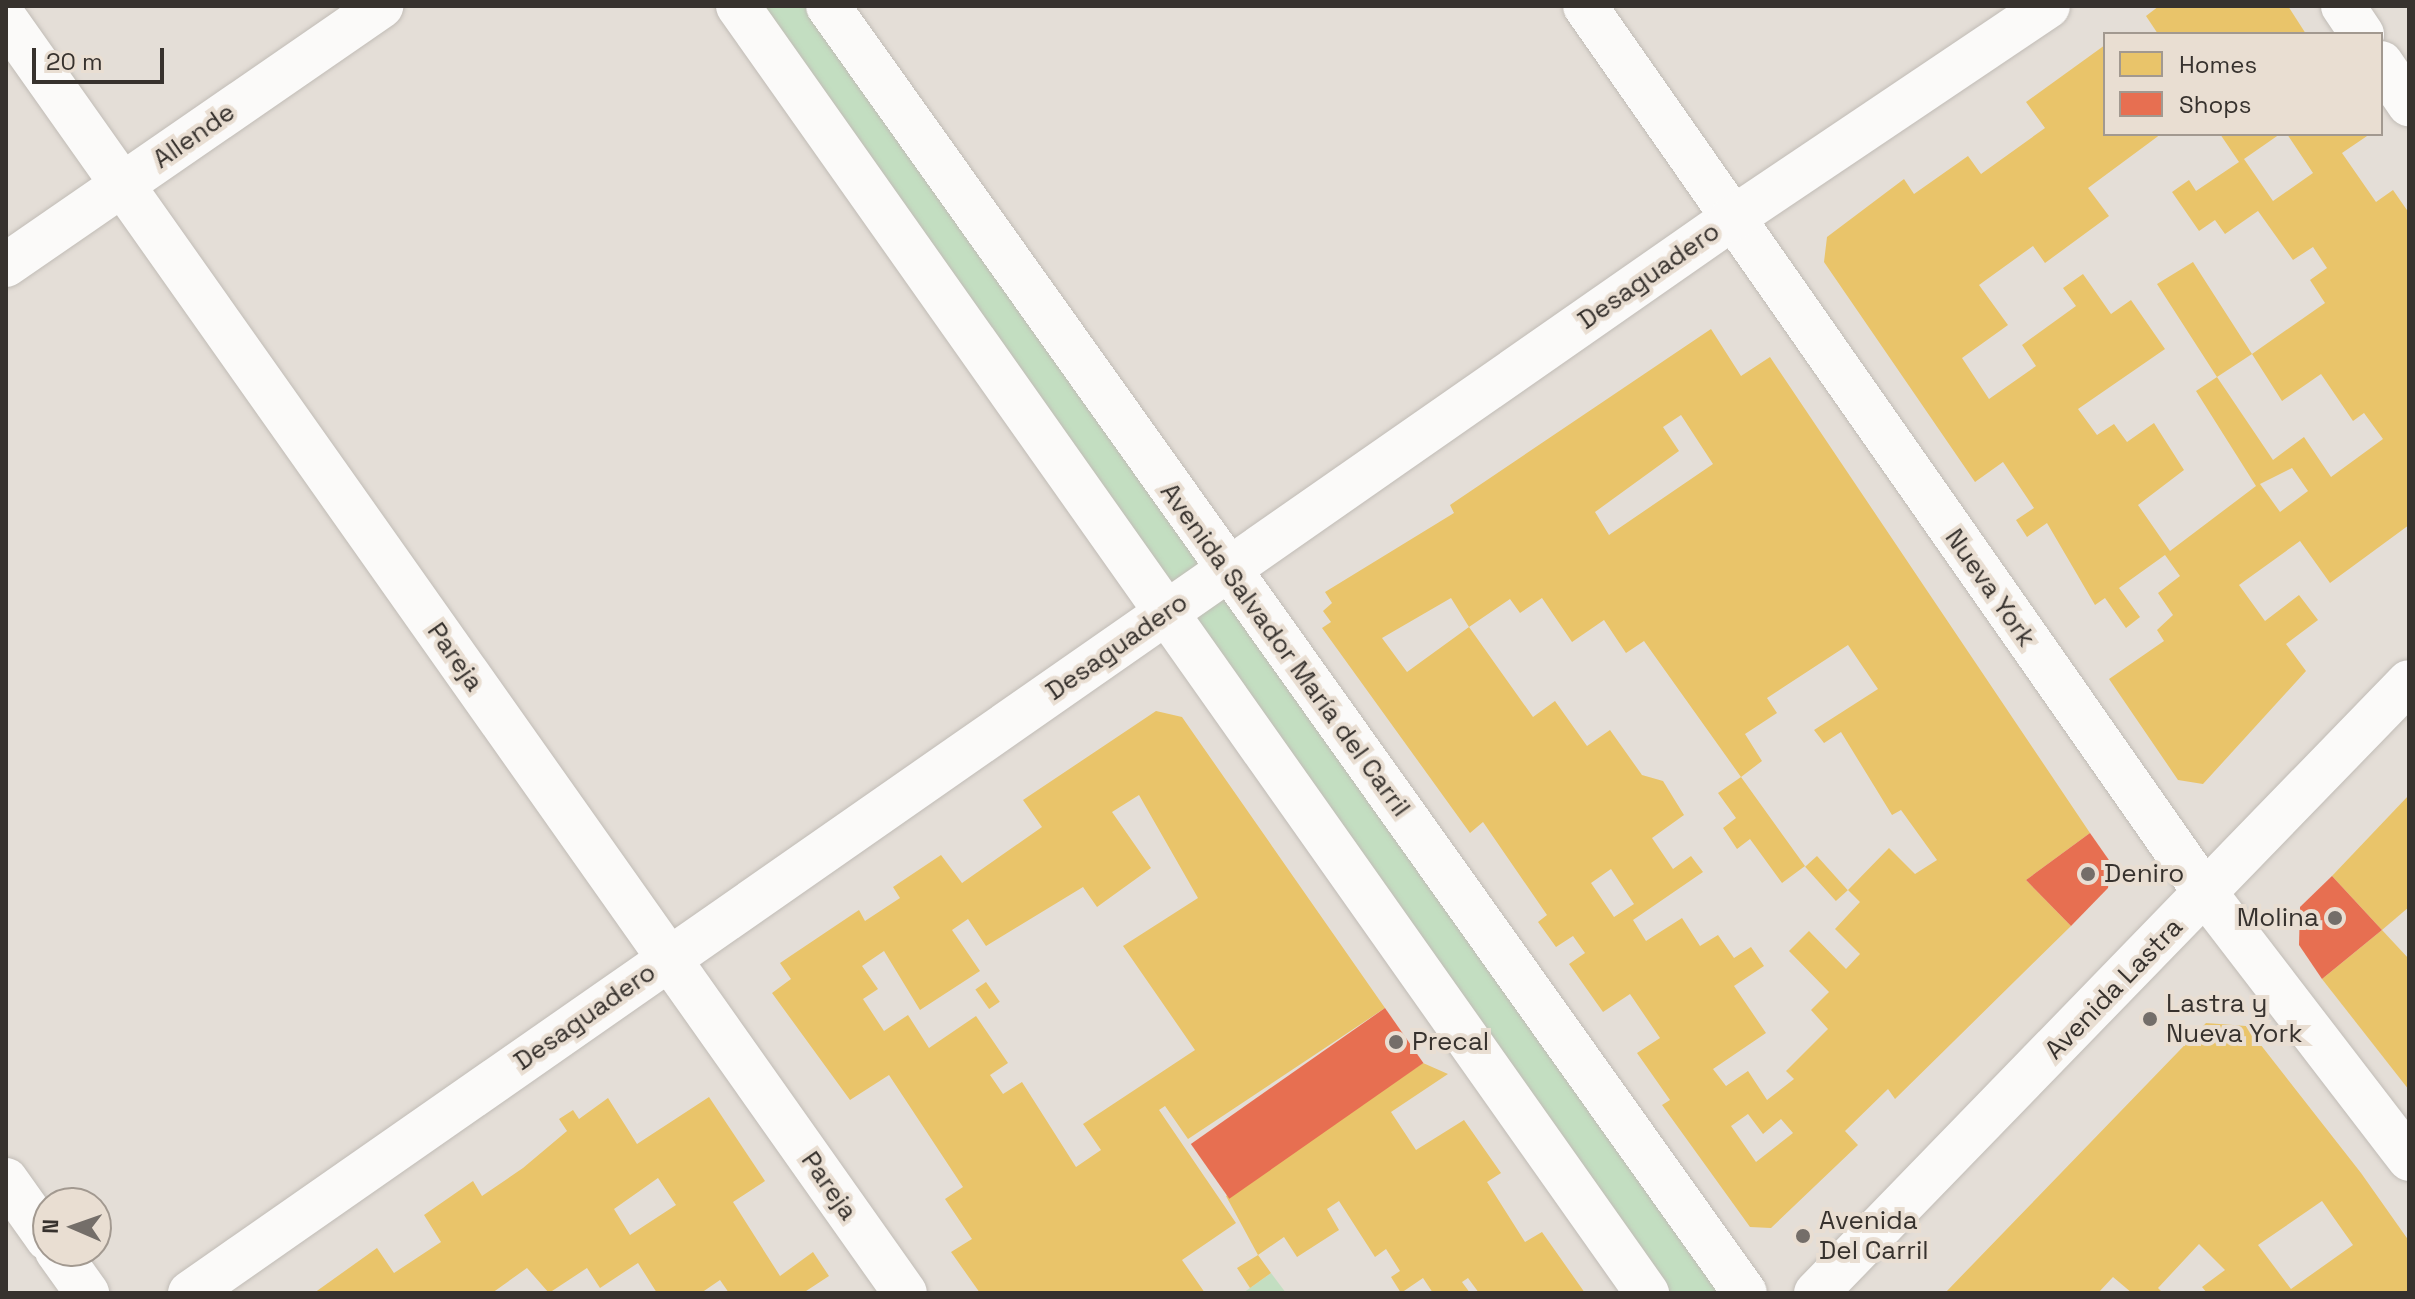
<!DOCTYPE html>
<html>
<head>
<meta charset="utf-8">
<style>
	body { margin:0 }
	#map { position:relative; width:2415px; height:1299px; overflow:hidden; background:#e4ded7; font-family:"Space Grotesk",sans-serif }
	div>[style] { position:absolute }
	.green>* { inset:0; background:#c3dec1 }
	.homes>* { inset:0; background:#e9c46a; transform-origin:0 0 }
	.shops>* { inset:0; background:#e76f51; transform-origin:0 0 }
	.roads { filter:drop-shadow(0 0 2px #c1bcb6) drop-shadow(0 0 2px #c1bcb6) }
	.street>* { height:44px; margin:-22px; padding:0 22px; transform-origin:22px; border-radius:22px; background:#fbfaf9 }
	.secondary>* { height:44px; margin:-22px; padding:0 22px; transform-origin:22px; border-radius:22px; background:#fbfaf9 }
	.dots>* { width:22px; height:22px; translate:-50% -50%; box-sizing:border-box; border:4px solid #e9ded2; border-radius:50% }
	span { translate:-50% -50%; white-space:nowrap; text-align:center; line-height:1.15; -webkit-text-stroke:8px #e9ded2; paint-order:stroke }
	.street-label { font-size:26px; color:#37322e }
	.poi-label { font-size:26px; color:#37322e }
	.left { translate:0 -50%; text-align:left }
	.right { translate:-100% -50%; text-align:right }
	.frame { position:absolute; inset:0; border:8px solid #37322e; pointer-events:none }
	.legend { position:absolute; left:2103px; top:32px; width:280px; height:104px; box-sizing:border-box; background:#e9ded2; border:2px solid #a29990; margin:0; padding:10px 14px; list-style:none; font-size:24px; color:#37322e }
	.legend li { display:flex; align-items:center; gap:16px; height:40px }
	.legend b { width:40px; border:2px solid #a29990 }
	.north { position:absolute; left:32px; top:1187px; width:80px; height:80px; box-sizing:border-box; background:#e9ded2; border:2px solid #a29990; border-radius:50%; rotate:272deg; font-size:22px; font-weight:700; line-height:32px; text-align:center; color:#37322e }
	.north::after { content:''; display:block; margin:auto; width:28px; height:36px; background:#746e69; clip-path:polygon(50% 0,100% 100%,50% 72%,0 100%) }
	.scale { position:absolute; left:32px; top:48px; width:132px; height:36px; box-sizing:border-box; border:4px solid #37322e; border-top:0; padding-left:10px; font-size:24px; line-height:28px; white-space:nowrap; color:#37322e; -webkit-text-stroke:6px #e9ded2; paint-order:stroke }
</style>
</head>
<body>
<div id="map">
	<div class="green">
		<i style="clip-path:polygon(738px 6px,828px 6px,1745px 1293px,1647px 1293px)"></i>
		<i style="clip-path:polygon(1271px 1273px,1286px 1293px,1243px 1293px)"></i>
	</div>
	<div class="homes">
		<i style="clip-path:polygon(2159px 6px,2288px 6px,2306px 34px,2158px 34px,2146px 16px)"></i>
		<i style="clip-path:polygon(evenodd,2105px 45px,2105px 134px,2161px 134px,2088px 188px,2109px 216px,2045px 263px,2033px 246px,1979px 285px,2008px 325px,1962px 358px,1989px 399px,2036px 366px,2022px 345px,2076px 306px,2063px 288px,2083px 274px,2111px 314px,2131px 300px,2165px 349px,2078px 409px,2097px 435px,2114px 424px,2127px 442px,2154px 423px,2184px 470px,2138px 505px,2170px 551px,2256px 486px,2196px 391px,2217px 377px,2157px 284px,2193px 262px,2252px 354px,2325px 303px,2310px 280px,2327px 268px,2313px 247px,2293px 260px,2258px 211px,2225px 234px,2215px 220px,2199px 231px,2172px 192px,2189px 180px,2196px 191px,2239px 162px,2220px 134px,2280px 134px,2244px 159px,2273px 201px,2313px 173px,2287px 134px,2370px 134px,2342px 153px,2376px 202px,2393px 190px,2409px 213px,2409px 525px,2330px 583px,2300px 541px,2239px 585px,2265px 621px,2299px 595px,2318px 620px,2286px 644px,2306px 671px,2203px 784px,2178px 780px,2109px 679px,2164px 641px,2157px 630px,2173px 615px,2158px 593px,2180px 576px,2165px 555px,2119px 588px,2140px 617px,2126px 628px,2105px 598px,2095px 605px,2047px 523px,2027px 537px,2016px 520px,2034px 508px,2003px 462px,1975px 482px,1824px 262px,1827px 237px,1904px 179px,1914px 194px,1968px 156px,1981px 174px,2045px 128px,2026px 102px,2105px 45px,2252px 354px,2282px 401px,2321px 374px,2353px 421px,2364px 413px,2383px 439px,2331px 477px,2304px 437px,2273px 460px,2217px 377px,2252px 354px,2105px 45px,2292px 468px,2308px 491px,2280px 512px,2260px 484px,2292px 468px)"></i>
		<i style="clip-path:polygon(evenodd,1711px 329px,1741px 376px,1770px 357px,2090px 833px,2026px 880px,2071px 926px,1895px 1099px,1888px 1089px,1845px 1131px,1858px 1145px,1771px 1228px,1750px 1227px,1662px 1105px,1670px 1100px,1637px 1053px,1660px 1038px,1630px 994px,1603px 1012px,1569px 964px,1585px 953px,1573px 936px,1556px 947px,1538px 922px,1547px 915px,1483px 822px,1470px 833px,1322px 628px,1331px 622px,1323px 611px,1332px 603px,1325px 592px,1454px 513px,1450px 505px,1711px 329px,1681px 415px,1713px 464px,1609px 535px,1595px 512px,1679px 451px,1663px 427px,1681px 415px,1711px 329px,1451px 598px,1469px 627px,1510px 599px,1520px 613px,1542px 598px,1572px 642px,1604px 620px,1626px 653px,1644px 641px,1741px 777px,1718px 793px,1736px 818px,1723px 828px,1737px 849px,1750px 839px,1782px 883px,1805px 866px,1741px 777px,1762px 761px,1745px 734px,1777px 713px,1767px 698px,1848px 645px,1878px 689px,1814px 730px,1824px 743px,1841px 732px,1892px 815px,1901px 810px,1937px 860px,1915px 874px,1889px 848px,1848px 890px,1860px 902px,1835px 929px,1860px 954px,1846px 969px,1809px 931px,1789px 951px,1829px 992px,1811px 1010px,1828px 1029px,1786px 1071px,1794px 1079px,1767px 1100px,1748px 1071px,1726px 1086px,1713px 1069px,1766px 1033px,1734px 986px,1764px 966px,1751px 947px,1734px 958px,1718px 935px,1700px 946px,1682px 918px,1646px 941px,1633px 920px,1703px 872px,1691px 856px,1673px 869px,1652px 838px,1684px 815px,1663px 781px,1642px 775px,1610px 730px,1587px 746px,1555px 701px,1533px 717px,1469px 627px,1407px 672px,1382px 638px,1451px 598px,1711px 329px,1611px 869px,1634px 904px,1614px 917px,1591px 883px,1611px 869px,1711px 329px,1748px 1114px,1763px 1134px,1781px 1119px,1793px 1133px,1756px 1162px,1731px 1126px,1748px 1114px)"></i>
		<i style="clip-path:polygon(evenodd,1156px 711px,1182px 717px,1385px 1008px,1188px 1139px,1165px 1106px,1159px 1110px,1236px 1223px,1182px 1260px,1205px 1293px,980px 1293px,951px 1252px,972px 1239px,945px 1199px,963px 1187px,889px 1075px,850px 1100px,772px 993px,791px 979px,780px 963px,859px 910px,865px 921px,900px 898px,893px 887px,941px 855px,962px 883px,1042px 827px,1023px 800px,1156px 711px,1139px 795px,1198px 898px,1123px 946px,1195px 1050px,1083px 1124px,1101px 1150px,1076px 1167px,1022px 1082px,1003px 1094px,990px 1075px,1008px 1063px,976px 1016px,929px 1048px,908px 1015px,884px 1031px,863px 999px,878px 989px,862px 966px,884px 951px,920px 1010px,980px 971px,952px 930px,968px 919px,986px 946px,1083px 887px,1097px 907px,1151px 868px,1112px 812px,1139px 795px)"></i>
		<i style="clip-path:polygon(2409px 795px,2409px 907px,2382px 930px,2332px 876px)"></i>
		<i style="left:1817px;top:856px;width:46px;height:16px;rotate:48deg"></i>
		<i style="clip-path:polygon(2382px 930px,2409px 959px,2409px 1090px,2322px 979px)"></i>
		<i style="left:986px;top:982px;width:24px;height:13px;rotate:55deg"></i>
		<i style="clip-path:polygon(evenodd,2206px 1023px,2246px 1026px,2361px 1173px,2409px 1241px,2409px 1293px,2207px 1293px,2202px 1287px,2225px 1270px,2199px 1244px,2158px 1288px,2163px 1293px,2132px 1293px,2113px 1277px,2098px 1293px,1945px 1293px,2206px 1023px,2322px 1201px,2353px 1245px,2291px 1289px,2258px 1245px,2322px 1201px)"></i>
		<i style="clip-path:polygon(1423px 1063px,1448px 1074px,1391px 1112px,1416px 1150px,1464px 1120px,1501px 1173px,1487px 1182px,1525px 1242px,1542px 1232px,1585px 1293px,1479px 1293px,1468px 1278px,1462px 1282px,1470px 1293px,1433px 1293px,1423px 1278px,1401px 1293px,1391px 1277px,1400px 1271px,1386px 1249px,1375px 1257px,1339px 1201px,1327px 1209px,1339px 1230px,1297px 1257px,1284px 1237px,1258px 1255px,1271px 1273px,1250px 1288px,1237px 1268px,1258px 1255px,1226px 1196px)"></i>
		<i style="clip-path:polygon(evenodd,709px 1097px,765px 1181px,733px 1202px,780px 1276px,813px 1252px,829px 1276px,803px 1293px,729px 1293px,720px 1280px,701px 1293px,657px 1293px,638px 1263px,600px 1288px,587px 1268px,549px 1293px,527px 1268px,492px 1293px,314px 1293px,377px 1248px,394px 1273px,441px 1242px,424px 1215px,473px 1181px,482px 1196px,523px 1168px,567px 1131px,559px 1119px,573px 1110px,579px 1119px,608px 1098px,637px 1144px,709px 1097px,658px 1178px,676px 1205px,630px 1235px,614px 1209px,658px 1178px)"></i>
	</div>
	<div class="shops">
		<i style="clip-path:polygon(2090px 833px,2111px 863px,2108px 888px,2071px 926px,2026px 880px)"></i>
		<i style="clip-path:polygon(2332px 876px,2382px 930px,2322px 979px,2299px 945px,2300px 907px)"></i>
		<i style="left:1385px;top:1008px;width:67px;height:237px;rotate:55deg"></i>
	</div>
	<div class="roads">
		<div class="street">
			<i style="left:1585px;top:6px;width:1084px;rotate:55.03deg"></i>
			<i style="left:2206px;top:894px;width:334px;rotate:52.5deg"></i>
			<i style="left:2343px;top:6px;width:34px;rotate:56deg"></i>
			<i style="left:6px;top:20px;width:1558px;rotate:54.77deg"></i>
			<i style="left:2381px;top:63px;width:50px;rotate:55.7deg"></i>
			<i style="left:6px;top:265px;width:456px;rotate:-34.6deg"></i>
			<i style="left:6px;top:1180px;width:72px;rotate:54.6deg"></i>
			<i style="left:57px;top:1251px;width:52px;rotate:54.5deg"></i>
			<i style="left:190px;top:1293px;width:1877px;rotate:-34.87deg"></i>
			<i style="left:1730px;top:220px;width:383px;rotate:-33.9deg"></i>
		</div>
		<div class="secondary">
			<i style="left:738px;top:6px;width:1576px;rotate:54.77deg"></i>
			<i style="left:828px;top:6px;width:1580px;rotate:54.53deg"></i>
			<i style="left:1816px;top:1293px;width:851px;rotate:-45.86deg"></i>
		</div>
	</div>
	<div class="dots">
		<i style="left:2088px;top:874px;background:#746e69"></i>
		<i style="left:2335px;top:918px;background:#746e69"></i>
		<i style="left:2150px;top:1019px;background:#746e69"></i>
		<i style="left:1396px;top:1042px;background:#746e69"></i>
		<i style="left:1803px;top:1236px;background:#746e69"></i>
	</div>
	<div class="street-label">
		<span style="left:194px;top:136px;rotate:-35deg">Allende</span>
		<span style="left:1649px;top:276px;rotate:-35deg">Desaguadero</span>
		<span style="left:1990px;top:588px;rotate:55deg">Nueva York</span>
		<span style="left:1117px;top:647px;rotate:-35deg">Desaguadero</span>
		<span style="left:1285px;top:650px;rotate:54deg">Avenida Salvador María del Carril</span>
		<span style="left:455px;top:657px;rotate:55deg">Pareja</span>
		<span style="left:2114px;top:989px;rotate:-46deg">Avenida Lastra</span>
		<span style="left:585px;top:1017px;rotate:-35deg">Desaguadero</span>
		<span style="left:829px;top:1186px;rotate:55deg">Pareja</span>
	</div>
	<div class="poi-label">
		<span class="left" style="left:2104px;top:874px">Deniro</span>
		<span class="right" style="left:2319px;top:918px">Molina</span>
		<span class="left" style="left:2166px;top:1019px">Lastra y<br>Nueva York</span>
		<span class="left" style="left:1412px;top:1042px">Precal</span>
		<span class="left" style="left:1819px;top:1236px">Avenida<br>Del Carril</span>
	</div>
	<div class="frame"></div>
	<ul class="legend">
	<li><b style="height:22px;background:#e9c46a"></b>Homes</li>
	<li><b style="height:22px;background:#e76f51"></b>Shops</li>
	</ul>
	<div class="north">N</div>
	<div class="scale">20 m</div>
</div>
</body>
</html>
